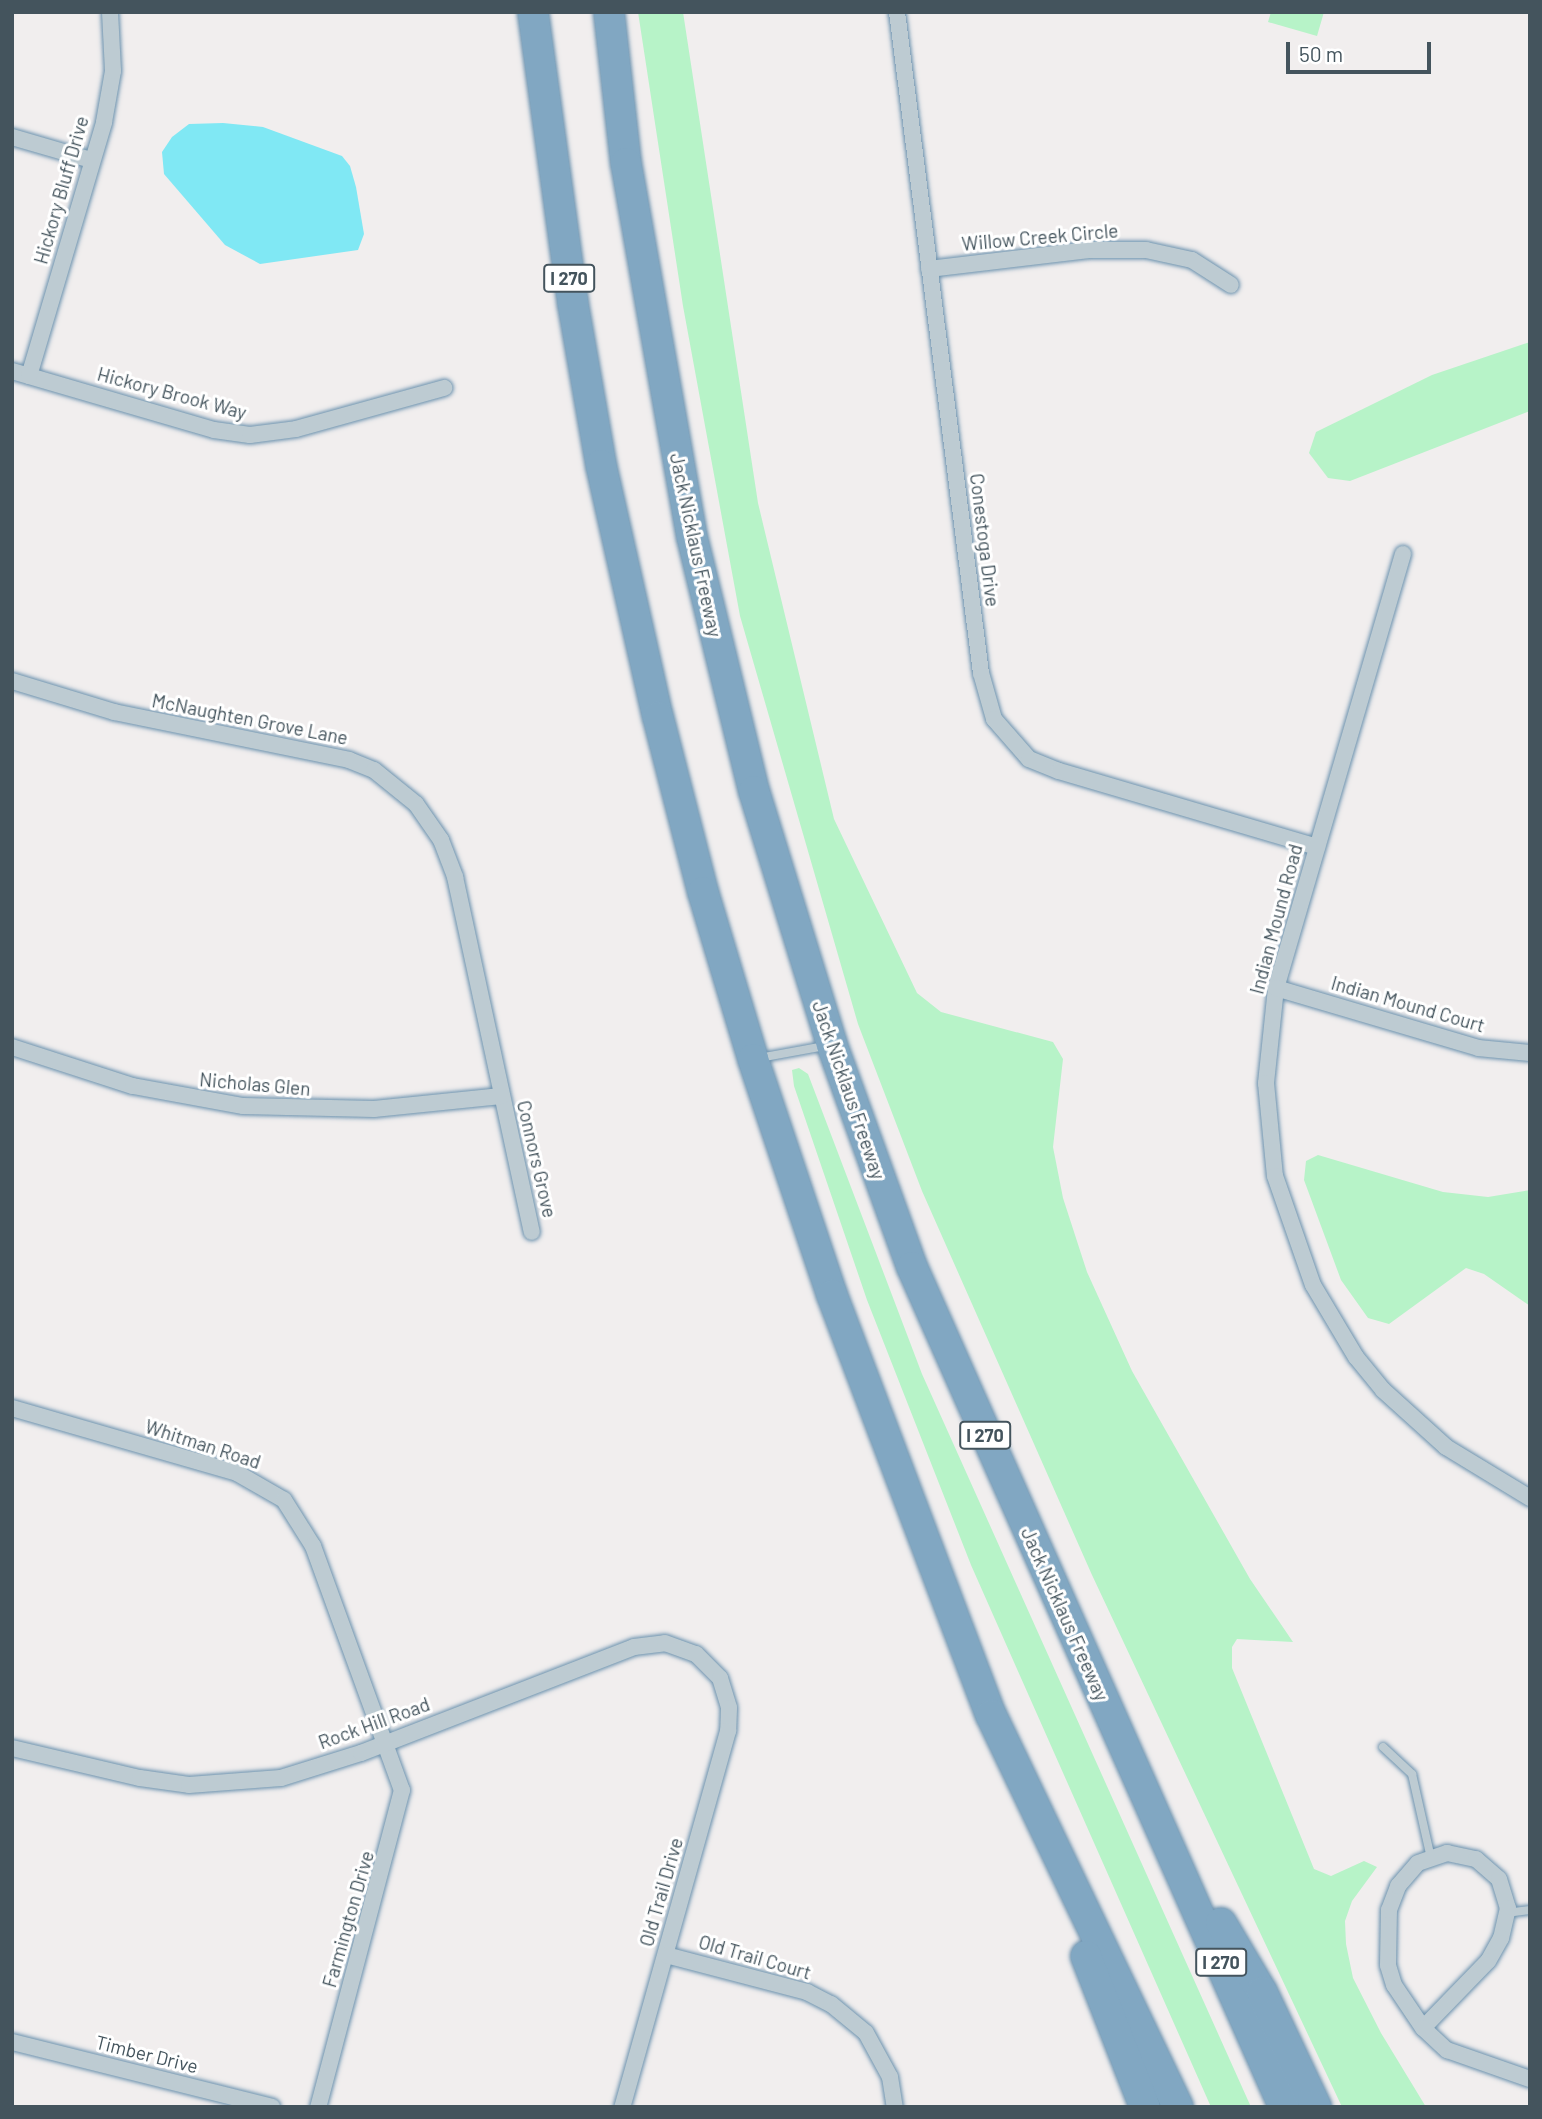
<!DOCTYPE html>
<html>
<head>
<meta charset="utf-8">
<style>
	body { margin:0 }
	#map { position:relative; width:1542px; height:2119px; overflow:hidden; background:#f1eeee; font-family:Barlow,sans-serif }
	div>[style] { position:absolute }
	.green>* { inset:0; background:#b7f3c8 }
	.water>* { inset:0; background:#80e8f4 }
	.roads { filter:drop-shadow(0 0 2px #6c92ae) drop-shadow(0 0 2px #6c92ae) }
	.service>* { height:8px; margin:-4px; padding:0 4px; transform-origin:4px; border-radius:4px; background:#bdcbd2 }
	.minor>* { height:16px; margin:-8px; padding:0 8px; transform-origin:8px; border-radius:8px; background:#bdcbd2 }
	.motorway>* { height:30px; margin:-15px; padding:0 15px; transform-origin:15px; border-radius:15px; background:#81a7c2 }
	span { translate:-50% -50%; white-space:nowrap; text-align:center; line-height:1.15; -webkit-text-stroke:6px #fff; paint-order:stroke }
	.shield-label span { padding:2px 5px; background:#fff; border:2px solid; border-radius:5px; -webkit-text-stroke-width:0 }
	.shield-label { font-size:18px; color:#44545d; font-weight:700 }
	.street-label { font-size:19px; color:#44545d }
	.frame { position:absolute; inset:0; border:14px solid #44545d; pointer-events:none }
	.scale { position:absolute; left:1286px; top:42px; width:145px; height:32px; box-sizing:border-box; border:4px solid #44545d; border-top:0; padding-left:9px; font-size:21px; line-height:24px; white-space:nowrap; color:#44545d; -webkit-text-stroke:5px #fff; paint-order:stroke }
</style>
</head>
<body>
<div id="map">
	<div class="green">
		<i style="clip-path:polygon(638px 12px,683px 12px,758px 503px,834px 819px,917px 993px,941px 1012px,1053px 1042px,1063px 1059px,1053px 1147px,1063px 1198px,1087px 1272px,1132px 1371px,1250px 1579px,1293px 1642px,1237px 1639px,1232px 1647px,1232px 1668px,1314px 1869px,1331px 1876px,1364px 1861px,1377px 1867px,1352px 1901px,1345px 1921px,1346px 1944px,1353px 1978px,1381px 2033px,1426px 2107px,1342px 2107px,1092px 1575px,922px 1191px,858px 1024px,740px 616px,683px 306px)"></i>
		<i style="clip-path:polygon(1271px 12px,1324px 12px,1317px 36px,1268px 22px)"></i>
		<i style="clip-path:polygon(1530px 342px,1530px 411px,1350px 481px,1328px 478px,1309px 453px,1316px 432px,1432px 375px)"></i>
		<i style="clip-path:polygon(799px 1068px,808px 1074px,922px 1374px,1251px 2107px,1211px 2107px,971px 1565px,867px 1300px,794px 1086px,792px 1070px)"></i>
		<i style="clip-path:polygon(1318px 1155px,1443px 1192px,1488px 1197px,1530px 1190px,1530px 1306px,1484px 1274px,1466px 1268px,1389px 1324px,1368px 1318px,1341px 1280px,1304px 1180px,1306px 1161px)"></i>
	</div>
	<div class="water">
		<i style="clip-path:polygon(223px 123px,263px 127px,342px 156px,350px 166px,356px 187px,364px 234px,358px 250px,260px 264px,225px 245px,164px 174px,162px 152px,172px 137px,189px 124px)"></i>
	</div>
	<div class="roads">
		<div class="service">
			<i style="left:759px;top:1058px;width:67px;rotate:-10.3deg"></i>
			<i style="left:1383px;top:1747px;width:40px;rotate:43deg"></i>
			<i style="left:1412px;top:1774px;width:86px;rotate:77.3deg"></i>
			<i style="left:1506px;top:1913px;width:24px;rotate:-7deg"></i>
		</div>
		<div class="minor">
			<i style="left:897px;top:12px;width:666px;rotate:82.76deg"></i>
			<i style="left:981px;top:673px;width:48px;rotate:74.2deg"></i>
			<i style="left:994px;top:719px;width:53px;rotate:48.8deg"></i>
			<i style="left:1029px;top:759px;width:32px;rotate:22deg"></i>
			<i style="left:1059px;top:771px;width:269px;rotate:16.4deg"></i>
			<i style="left:12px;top:137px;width:82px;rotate:16.2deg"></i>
			<i style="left:929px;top:269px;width:161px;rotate:-6.8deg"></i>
			<i style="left:1089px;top:250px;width:57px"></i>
			<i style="left:1146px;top:250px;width:47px;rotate:12.3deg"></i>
			<i style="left:1192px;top:260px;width:46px;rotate:32.7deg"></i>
			<i style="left:12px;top:371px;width:210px;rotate:16.3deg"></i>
			<i style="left:214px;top:430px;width:36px;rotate:8deg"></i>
			<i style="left:250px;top:435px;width:46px;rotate:-7.4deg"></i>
			<i style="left:296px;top:429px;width:154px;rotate:-15.5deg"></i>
			<i style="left:29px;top:376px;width:265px;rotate:-73.5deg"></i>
			<i style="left:104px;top:122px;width:52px;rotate:-80deg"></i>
			<i style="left:113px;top:71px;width:59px;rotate:-92.9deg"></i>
			<i style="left:1403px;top:554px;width:452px;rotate:106.3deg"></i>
			<i style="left:1276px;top:988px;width:96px;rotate:96deg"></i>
			<i style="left:1266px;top:1083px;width:93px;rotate:84.5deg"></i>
			<i style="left:1275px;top:1176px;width:115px;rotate:70.8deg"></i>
			<i style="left:1313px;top:1285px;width:84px;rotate:59.2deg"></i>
			<i style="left:1356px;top:1357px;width:43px;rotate:50.7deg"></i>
			<i style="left:1383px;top:1390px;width:85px;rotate:42.1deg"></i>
			<i style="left:1446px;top:1447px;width:98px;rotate:31.3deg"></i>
			<i style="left:12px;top:681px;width:107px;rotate:16.9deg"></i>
			<i style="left:114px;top:712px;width:240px;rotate:11.5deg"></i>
			<i style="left:349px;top:760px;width:27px;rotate:22deg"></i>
			<i style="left:374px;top:770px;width:54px;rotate:39deg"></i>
			<i style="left:416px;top:804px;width:44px;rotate:55.2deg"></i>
			<i style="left:441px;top:840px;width:40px;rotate:69deg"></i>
			<i style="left:455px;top:877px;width:363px;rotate:77.8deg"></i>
			<i style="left:1276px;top:988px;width:211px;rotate:16.5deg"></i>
			<i style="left:1478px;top:1048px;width:52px;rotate:5.5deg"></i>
			<i style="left:12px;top:1047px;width:127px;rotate:17.9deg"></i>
			<i style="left:133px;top:1086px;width:112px;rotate:10.3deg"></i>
			<i style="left:243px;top:1106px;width:131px;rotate:1.3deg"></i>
			<i style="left:374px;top:1109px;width:128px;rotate:-5.8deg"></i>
			<i style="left:12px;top:1408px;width:234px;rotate:16.1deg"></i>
			<i style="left:237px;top:1473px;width:54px;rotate:29.9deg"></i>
			<i style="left:284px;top:1500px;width:54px;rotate:57.8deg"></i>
			<i style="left:313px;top:1546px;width:260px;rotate:70deg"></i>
			<i style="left:402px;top:1790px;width:328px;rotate:104.8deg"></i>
			<i style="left:12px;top:1748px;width:131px;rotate:13.2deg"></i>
			<i style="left:140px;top:1778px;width:49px;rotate:8.1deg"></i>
			<i style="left:189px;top:1785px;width:92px;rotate:-4.4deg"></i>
			<i style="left:281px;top:1778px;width:84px;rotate:-17.4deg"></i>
			<i style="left:361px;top:1753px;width:293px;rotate:-21.2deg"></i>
			<i style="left:634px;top:1647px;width:31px;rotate:-7deg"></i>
			<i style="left:665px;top:1643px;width:33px;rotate:20deg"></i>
			<i style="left:696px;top:1654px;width:34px;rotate:45deg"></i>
			<i style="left:720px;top:1678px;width:31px;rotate:73deg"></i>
			<i style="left:729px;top:1708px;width:23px;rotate:92deg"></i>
			<i style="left:728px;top:1731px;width:391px;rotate:105.7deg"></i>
			<i style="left:1447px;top:1853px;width:30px;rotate:12deg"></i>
			<i style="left:1476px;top:1859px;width:30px;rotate:41deg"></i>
			<i style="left:1499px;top:1879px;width:30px;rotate:73deg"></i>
			<i style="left:1508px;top:1908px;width:31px;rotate:103deg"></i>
			<i style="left:1501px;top:1938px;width:26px;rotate:119deg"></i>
			<i style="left:1488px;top:1961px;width:93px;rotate:134.1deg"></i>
			<i style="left:1423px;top:2028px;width:52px;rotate:-124deg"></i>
			<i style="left:1394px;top:1985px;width:21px;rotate:-107deg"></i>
			<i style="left:1388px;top:1965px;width:55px;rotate:-89deg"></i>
			<i style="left:1389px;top:1910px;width:26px;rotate:-69deg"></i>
			<i style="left:1398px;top:1886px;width:30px;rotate:-49deg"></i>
			<i style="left:1418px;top:1863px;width:31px;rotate:-19deg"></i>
			<i style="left:666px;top:1955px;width:146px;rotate:14.7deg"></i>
			<i style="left:807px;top:1992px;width:27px;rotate:27deg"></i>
			<i style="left:831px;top:2004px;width:45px;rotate:39.6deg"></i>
			<i style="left:866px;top:2033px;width:50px;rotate:61.4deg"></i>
			<i style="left:890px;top:2077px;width:30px;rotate:81deg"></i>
			<i style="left:1423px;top:2028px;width:33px;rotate:43deg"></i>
			<i style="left:1447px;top:2050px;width:88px;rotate:19.3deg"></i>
			<i style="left:12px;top:2042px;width:268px;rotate:14deg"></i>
		</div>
		<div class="motorway">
			<i style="left:533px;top:12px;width:295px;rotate:82.2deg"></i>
			<i style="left:573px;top:304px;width:163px;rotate:80.1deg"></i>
			<i style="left:601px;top:465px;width:258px;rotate:77.3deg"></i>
			<i style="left:658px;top:717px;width:181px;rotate:75.6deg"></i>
			<i style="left:703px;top:892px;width:174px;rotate:73.3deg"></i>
			<i style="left:753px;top:1059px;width:249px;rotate:71.5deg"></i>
			<i style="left:832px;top:1295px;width:449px;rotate:69.3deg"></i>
			<i style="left:991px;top:1715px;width:434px;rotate:64.5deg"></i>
			<i style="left:609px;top:12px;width:152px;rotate:83.6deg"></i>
			<i style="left:626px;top:163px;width:380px;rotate:80deg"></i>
			<i style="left:692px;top:537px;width:261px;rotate:76.3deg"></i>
			<i style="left:754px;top:791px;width:266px;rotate:72.9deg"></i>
			<i style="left:832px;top:1045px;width:236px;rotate:70.2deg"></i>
			<i style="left:912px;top:1267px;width:919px;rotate:66.11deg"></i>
			<i style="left:1221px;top:1923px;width:80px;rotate:59.3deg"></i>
			<i style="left:1262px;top:1992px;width:127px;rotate:64.8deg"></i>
			<i style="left:1086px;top:1956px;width:162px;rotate:68.7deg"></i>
		</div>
	</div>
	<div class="shield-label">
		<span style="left:569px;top:278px">I 270</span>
		<span style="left:985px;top:1435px">I 270</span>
		<span style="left:1221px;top:1962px">I 270</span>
	</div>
	<div class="street-label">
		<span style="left:61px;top:190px;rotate:-74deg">Hickory Bluff Drive</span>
		<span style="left:1040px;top:237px;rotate:-5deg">Willow Creek Circle</span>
		<span style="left:172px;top:393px;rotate:15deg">Hickory Brook Way</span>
		<span style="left:985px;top:540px;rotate:83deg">Conestoga Drive</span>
		<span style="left:696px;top:545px;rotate:78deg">Jack Nicklaus Freeway</span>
		<span style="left:250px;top:719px;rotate:11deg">McNaughten Grove Lane</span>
		<span style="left:1276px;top:919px;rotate:-75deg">Indian Mound Road</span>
		<span style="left:1408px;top:1004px;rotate:16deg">Indian Mound Court</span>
		<span style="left:255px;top:1084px;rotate:5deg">Nicholas Glen</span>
		<span style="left:849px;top:1090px;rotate:71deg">Jack Nicklaus Freeway</span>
		<span style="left:537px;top:1159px;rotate:77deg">Connors Grove</span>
		<span style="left:203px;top:1444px;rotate:18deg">Whitman Road</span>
		<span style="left:1065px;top:1614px;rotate:66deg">Jack Nicklaus Freeway</span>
		<span style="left:374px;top:1723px;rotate:-20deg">Rock Hill Road</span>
		<span style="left:661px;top:1892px;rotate:-74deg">Old Trail Drive</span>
		<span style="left:348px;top:1919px;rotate:-74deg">Farmington Drive</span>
		<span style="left:755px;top:1957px;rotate:16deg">Old Trail Court</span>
		<span style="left:147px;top:2054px;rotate:14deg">Timber Drive</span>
	</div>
	<div class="frame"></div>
	<div class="scale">50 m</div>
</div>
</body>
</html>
